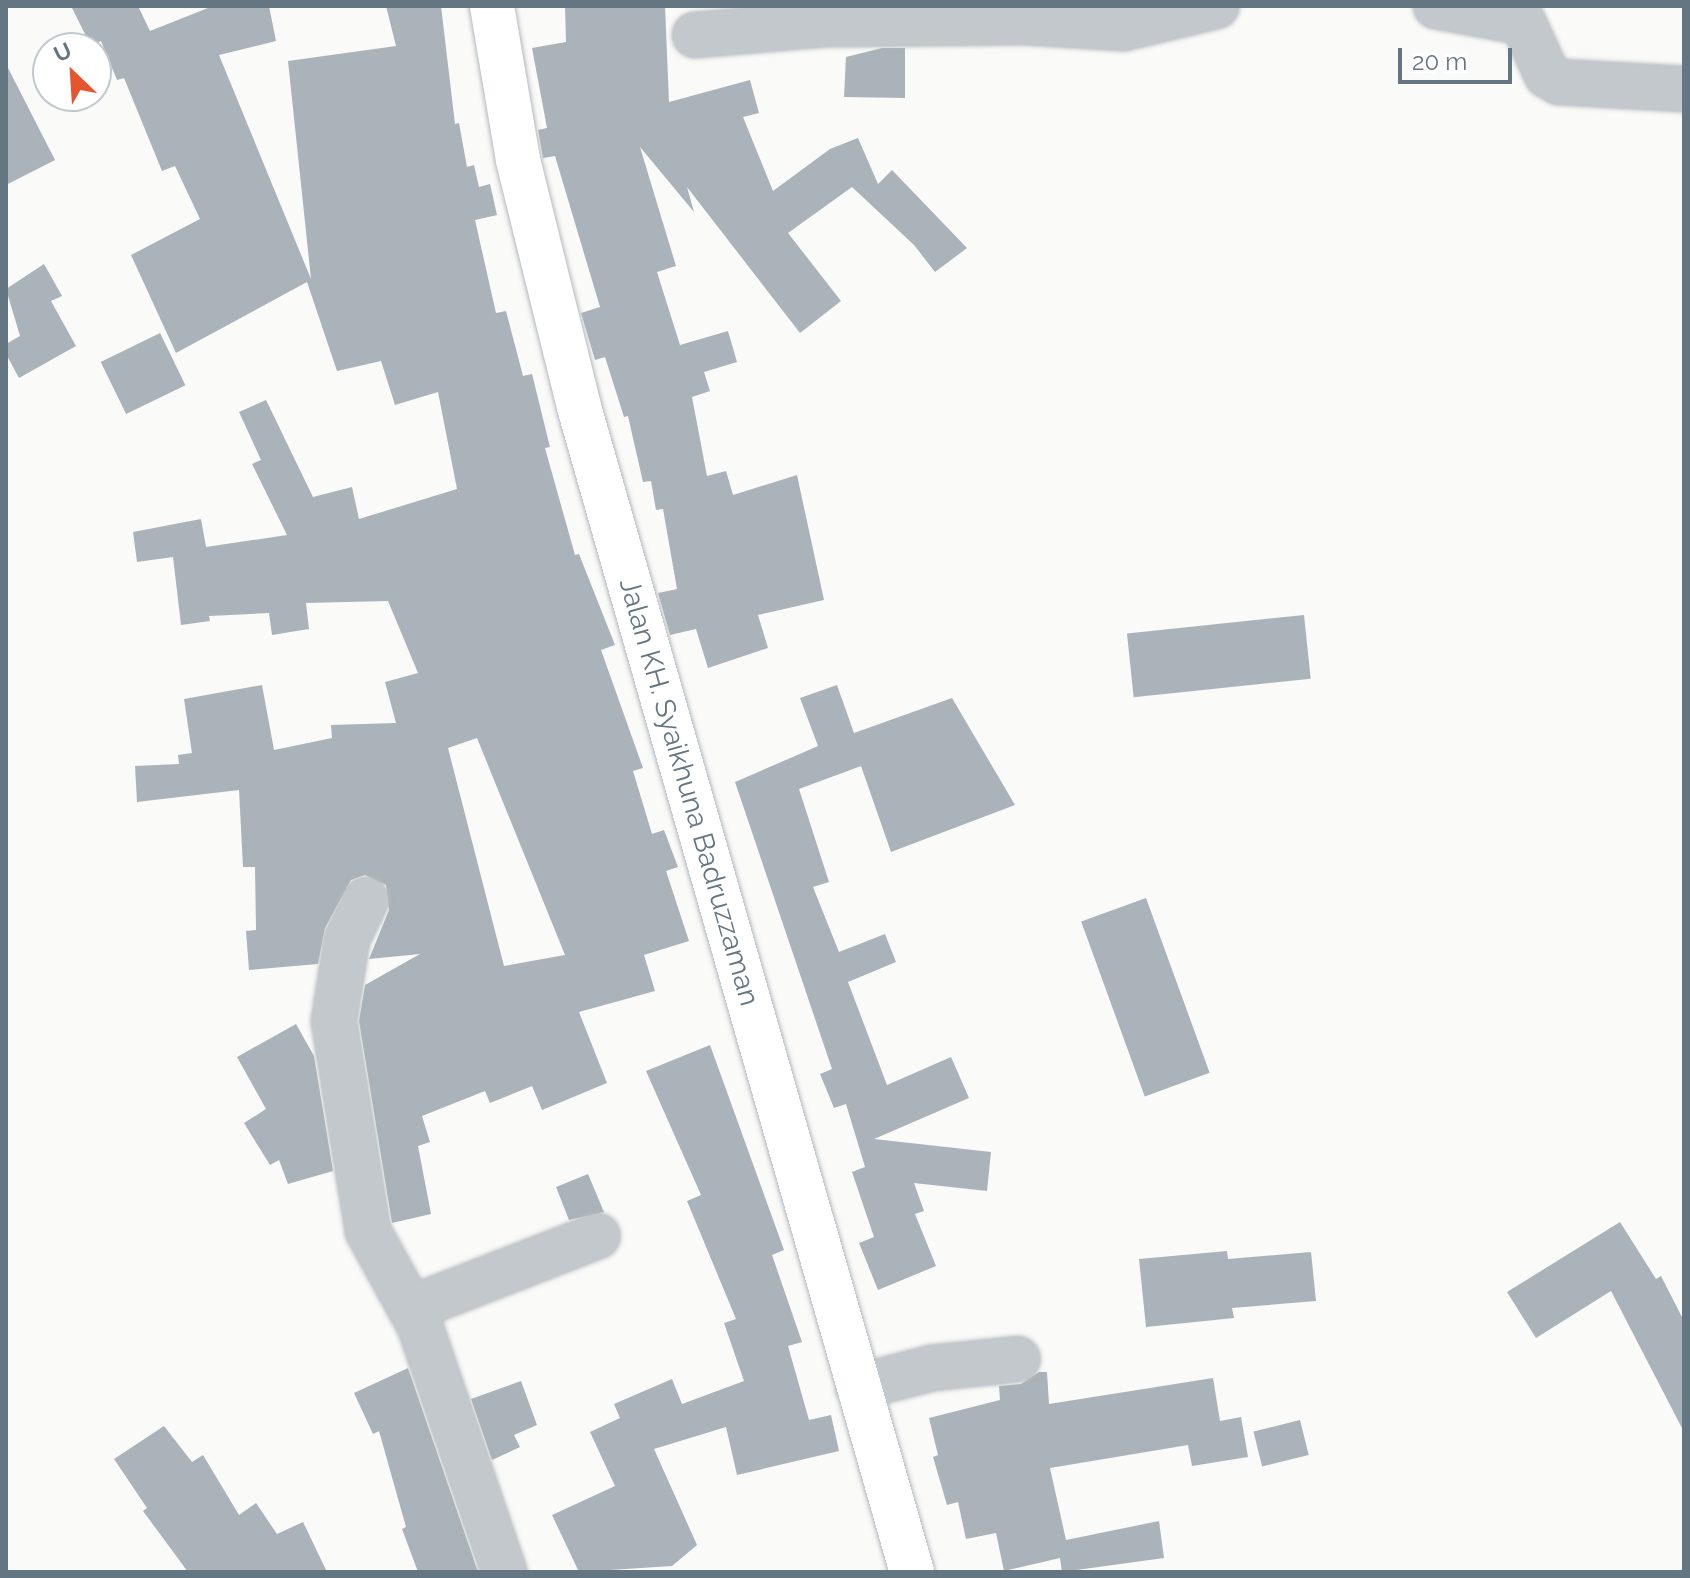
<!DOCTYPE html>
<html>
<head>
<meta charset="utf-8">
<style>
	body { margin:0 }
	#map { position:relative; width:1690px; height:1578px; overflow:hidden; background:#fafaf8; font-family:Raleway,sans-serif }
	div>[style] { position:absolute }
	.building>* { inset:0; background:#aab3b9; transform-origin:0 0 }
	.roads { filter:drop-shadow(0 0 2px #b5babe) drop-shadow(0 0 2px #b5babe) }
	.minor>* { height:44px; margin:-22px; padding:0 22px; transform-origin:22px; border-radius:22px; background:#c3c8cc }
	.major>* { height:44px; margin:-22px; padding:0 22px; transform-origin:22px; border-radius:22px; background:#fff }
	span { translate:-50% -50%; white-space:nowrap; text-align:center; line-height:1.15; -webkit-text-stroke:8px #fff; paint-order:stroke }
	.street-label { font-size:28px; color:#657683 }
	.frame { position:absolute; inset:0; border:8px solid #657683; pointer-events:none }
	.north { position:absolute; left:32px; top:32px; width:80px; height:80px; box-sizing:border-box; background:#fff; border:2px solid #c1c8cd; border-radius:50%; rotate:335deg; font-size:22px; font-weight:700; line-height:32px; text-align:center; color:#657683 }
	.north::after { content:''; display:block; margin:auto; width:28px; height:36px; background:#e4572e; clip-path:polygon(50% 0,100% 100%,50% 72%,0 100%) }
	.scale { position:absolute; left:1398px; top:48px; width:114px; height:36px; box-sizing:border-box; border:4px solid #657683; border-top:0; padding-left:10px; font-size:24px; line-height:28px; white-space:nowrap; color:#657683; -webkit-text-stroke:6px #fff; paint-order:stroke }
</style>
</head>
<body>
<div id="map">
	<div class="building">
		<i style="clip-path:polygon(evenodd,71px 6px,138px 6px,150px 31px,213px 6px,269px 6px,276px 41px,219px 55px,311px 279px,288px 61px,396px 46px,386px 6px,441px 6px,455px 124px,459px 123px,467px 167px,474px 165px,479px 187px,490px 184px,497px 215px,475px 220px,496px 313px,506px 311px,523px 376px,532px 374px,550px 447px,545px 448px,575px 555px,579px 554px,615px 645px,601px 650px,643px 768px,633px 771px,652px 834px,664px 830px,678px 867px,666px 871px,689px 941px,644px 955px,655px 991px,579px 1012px,607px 1083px,542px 1110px,532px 1086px,490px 1103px,485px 1091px,422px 1116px,430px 1142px,418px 1146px,431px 1214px,392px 1223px,359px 1021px,365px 985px,420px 954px,369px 959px,389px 910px,386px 885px,365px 875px,351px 880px,325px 928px,318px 964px,249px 970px,246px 931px,256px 930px,255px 867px,243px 867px,239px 790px,137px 802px,135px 766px,179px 764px,178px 755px,192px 753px,184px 699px,262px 685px,274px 750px,332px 738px,331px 725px,396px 723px,385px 682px,418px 673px,388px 601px,306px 603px,309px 629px,272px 635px,269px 613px,209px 616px,210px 621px,181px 625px,173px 557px,137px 562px,133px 532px,201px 519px,206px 547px,287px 535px,252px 464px,261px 460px,239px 412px,266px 400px,313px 497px,352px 487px,359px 519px,457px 489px,438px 392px,395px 405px,381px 361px,337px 371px,307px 282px,176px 353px,131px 255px,200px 219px,175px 166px,162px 171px,124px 78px,117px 80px,101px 41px,91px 46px,71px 6px,477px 738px,565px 955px,504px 966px,448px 748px,477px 738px)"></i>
		<i style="clip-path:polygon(565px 6px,665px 6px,669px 102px,750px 80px,759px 113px,743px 117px,773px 191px,830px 149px,858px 138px,878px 184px,892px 170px,967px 248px,935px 272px,914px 245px,852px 187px,788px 233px,841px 301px,800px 333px,687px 187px,694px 212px,640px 147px,676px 266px,657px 272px,680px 345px,728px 331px,737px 362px,704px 372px,710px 391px,692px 397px,707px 476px,726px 471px,733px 495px,797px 475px,824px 600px,758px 615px,768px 648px,708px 668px,696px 629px,670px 635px,658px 593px,677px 589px,663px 509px,656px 510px,651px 481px,643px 482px,628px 416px,624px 417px,605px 357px,595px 360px,581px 313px,600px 307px,555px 156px,543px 158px,538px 130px,547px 128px,532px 48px,566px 42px)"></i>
		<i style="clip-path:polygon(882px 48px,905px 48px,905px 98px,844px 97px,846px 57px)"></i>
		<i style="clip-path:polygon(6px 64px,55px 160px,6px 185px)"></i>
		<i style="clip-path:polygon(44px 264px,62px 296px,51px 301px,76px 346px,19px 378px,6px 354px,6px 344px,20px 336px,6px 289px)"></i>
		<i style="left:160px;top:333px;width:58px;height:66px;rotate:64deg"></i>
		<i style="left:1304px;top:615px;width:64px;height:178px;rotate:84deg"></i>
		<i style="clip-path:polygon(837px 685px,854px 733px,952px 698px,1015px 805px,891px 852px,861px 766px,799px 789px,829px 882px,813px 887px,839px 952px,885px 934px,896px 962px,848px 982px,887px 1085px,951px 1057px,969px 1098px,874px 1139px,991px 1152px,987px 1191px,914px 1183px,924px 1211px,915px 1214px,936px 1266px,878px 1290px,859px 1243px,874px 1237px,852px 1172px,865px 1167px,846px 1104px,834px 1108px,820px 1074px,832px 1069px,735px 782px,818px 746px,800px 698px)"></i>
		<i style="left:1146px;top:898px;width:186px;height:69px;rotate:70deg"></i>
		<i style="clip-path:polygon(296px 1024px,314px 1056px,333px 1171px,288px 1184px,279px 1160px,270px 1165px,244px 1123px,266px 1109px,237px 1057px)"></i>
		<i style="clip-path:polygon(710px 1045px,784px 1250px,772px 1255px,802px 1342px,788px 1346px,809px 1420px,831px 1415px,839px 1451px,737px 1475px,726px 1427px,654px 1449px,697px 1545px,672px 1566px,579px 1572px,552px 1515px,615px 1486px,590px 1432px,620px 1418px,614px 1404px,672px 1379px,682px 1404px,744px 1381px,724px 1323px,736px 1319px,687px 1201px,701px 1195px,646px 1071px)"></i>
		<i style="clip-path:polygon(588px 1174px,604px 1212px,569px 1220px,556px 1187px)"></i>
		<i style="clip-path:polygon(1620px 1222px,1656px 1279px,1661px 1276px,1684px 1321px,1684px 1432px,1611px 1291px,1536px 1338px,1507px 1292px)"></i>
		<i style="clip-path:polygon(1227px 1251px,1228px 1259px,1311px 1252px,1316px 1301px,1232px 1308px,1234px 1318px,1146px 1327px,1139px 1259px)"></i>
		<i style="clip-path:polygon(408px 1368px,478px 1572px,418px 1572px,402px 1529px,406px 1527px,379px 1431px,373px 1434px,354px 1393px)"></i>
		<i style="clip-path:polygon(1039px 1372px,1047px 1372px,1049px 1404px,1213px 1378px,1220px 1421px,1241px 1417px,1248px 1457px,1192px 1466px,1188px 1445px,1050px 1468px,1066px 1540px,1159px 1521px,1164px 1558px,1062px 1572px,1060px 1558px,1004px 1571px,996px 1533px,966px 1539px,958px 1502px,947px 1505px,933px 1457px,938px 1455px,929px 1418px,1000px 1400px,999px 1386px,1021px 1384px)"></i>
		<i style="clip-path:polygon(521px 1381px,537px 1425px,514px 1435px,520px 1447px,492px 1460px,471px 1399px)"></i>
		<i style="left:1300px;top:1420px;width:36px;height:48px;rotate:76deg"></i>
		<i style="clip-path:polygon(164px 1426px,192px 1462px,203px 1455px,239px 1515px,256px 1503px,277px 1534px,303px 1522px,327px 1572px,188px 1572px,143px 1511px,147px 1508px,114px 1459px)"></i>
	</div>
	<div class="roads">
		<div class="minor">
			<i style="left:1436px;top:6px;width:88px;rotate:10.4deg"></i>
			<i style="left:1523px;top:22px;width:58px;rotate:65.6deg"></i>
			<i style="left:1547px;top:75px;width:14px;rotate:30deg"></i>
			<i style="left:1559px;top:82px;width:125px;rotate:3.2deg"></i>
			<i style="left:695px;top:35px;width:130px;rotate:-4.8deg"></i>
			<i style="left:825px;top:24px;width:201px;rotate:-0.6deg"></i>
			<i style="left:1026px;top:22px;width:97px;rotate:3.5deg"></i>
			<i style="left:1123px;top:28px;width:96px;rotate:-13.3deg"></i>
			<i style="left:366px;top:900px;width:43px;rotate:116deg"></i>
			<i style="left:347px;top:939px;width:83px;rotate:99deg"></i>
			<i style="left:334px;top:1021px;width:213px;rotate:80.8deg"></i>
			<i style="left:368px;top:1231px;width:108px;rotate:61.3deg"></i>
			<i style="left:420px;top:1326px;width:260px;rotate:71.1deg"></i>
			<i style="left:412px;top:1308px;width:199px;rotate:-21.2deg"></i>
			<i style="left:858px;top:1387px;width:76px;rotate:-14.4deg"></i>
			<i style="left:932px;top:1368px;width:86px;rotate:-6deg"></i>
		</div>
		<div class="major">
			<i style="left:492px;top:6px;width:156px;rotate:80.4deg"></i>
			<i style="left:518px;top:160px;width:254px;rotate:76.1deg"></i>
			<i style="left:579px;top:407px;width:1212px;rotate:74.05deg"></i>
		</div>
	</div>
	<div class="street-label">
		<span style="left:689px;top:792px;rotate:74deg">Jalan KH. Syaikhuna Badruzzaman</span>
	</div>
	<div class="frame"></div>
	<div class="north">U</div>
	<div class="scale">20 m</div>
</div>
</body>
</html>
